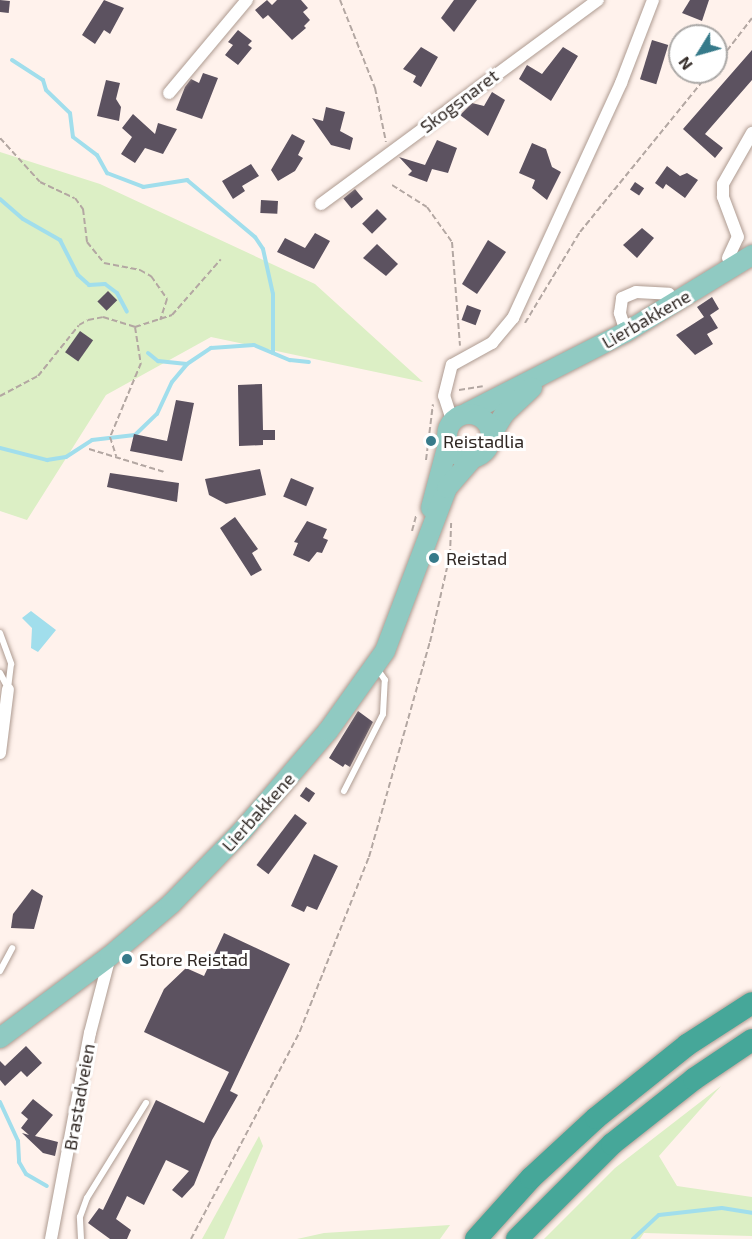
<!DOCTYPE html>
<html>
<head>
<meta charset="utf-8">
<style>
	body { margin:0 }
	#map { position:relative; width:752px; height:1239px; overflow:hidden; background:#fff2ec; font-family:"Exo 2",sans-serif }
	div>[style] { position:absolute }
	.green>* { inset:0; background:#dcefc5 }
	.water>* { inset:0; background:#a1deec }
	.stream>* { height:4px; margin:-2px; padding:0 2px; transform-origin:2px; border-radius:2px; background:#a1deec }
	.building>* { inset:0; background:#5c5260; transform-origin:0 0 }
	.path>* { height:2px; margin-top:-1px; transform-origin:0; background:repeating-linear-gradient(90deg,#b3a7a2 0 6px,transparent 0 9px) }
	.roads { filter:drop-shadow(0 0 2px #ae9b91) drop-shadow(0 0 2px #ae9b91) }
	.lane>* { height:6px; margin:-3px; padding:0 3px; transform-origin:3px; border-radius:3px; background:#fff }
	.street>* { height:12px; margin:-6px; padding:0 6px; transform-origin:6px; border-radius:6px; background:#fff }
	.primary>* { height:20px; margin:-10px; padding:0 10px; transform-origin:10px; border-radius:10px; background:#90cac2 }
	.primary>.ring { margin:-10px; padding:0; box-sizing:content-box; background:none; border:20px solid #90cac2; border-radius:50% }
	.highway>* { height:22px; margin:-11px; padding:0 11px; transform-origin:11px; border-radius:11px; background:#46a799 }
	.dots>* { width:16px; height:16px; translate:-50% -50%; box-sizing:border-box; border:3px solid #fff; border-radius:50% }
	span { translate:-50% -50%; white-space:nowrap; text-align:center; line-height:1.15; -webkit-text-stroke:6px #fff; paint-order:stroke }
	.street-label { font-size:18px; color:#2f2723 }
	.poi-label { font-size:18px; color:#2f2723 }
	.left { translate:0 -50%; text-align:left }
	.north { position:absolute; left:668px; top:24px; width:60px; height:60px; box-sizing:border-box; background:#fff; border:2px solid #aca9a7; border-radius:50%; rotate:233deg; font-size:16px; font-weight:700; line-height:24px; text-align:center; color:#2f2723 }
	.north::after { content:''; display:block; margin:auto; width:21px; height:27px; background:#367a8a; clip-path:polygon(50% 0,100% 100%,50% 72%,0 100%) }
</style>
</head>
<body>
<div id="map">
	<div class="green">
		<i style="clip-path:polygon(0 152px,100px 184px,315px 284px,423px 382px,211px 337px,106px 395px,27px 520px,0 511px)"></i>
		<i style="clip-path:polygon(721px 1086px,659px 1156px,677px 1186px,752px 1197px,752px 1236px,644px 1233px,640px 1239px,544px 1239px,615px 1168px)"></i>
		<i style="clip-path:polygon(259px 1136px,263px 1146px,224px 1239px,202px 1239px)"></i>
		<i style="clip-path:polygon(450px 1225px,440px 1239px,297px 1239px,324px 1233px)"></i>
	</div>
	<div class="water">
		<i style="clip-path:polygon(31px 611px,56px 630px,38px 652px,31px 648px,32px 628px,22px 618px)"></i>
	</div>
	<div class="stream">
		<i style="left:12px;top:60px;width:37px;rotate:33deg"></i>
		<i style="left:43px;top:80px;width:10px;rotate:73deg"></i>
		<i style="left:46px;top:90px;width:33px;rotate:44deg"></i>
		<i style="left:70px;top:113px;width:24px;rotate:83deg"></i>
		<i style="left:73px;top:137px;width:30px;rotate:37deg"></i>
		<i style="left:97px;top:155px;width:21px;rotate:61deg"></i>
		<i style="left:107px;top:173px;width:39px;rotate:21deg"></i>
		<i style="left:143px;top:187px;width:45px;rotate:-9deg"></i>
		<i style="left:187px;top:180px;width:89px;rotate:40deg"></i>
		<i style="left:255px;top:237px;width:14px;rotate:56deg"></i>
		<i style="left:263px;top:249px;width:46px;rotate:77.5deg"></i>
		<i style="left:273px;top:294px;width:59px;rotate:90deg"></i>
		<i style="left:0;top:199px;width:30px;rotate:41deg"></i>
		<i style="left:23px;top:219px;width:43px;rotate:29.6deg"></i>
		<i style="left:60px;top:240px;width:39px;rotate:63deg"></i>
		<i style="left:78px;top:275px;width:15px;rotate:42deg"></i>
		<i style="left:89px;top:285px;width:16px;rotate:-4deg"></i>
		<i style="left:105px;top:284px;width:15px;rotate:37deg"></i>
		<i style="left:117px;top:293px;width:21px;rotate:62deg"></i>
		<i style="left:148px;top:353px;width:13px;rotate:39deg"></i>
		<i style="left:158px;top:361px;width:29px;rotate:6deg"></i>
		<i style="left:0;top:448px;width:49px;rotate:14.3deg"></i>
		<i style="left:47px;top:460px;width:19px;rotate:-9deg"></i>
		<i style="left:66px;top:457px;width:31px;rotate:-33deg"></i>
		<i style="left:92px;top:440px;width:43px;rotate:-6.6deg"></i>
		<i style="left:135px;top:435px;width:30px;rotate:-44deg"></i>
		<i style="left:157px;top:414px;width:35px;rotate:-65deg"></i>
		<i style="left:172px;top:382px;width:23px;rotate:-50deg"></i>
		<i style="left:187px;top:364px;width:29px;rotate:-34deg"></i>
		<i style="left:211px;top:348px;width:43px;rotate:-4deg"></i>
		<i style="left:254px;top:345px;width:39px;rotate:23deg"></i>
		<i style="left:290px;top:360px;width:19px;rotate:6deg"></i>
		<i style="left:0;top:1102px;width:43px;rotate:65.2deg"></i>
		<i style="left:18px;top:1141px;width:21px;rotate:87deg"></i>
		<i style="left:19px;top:1162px;width:14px;rotate:60deg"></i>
		<i style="left:26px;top:1174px;width:24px;rotate:30deg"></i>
		<i style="left:633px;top:1239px;width:35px;rotate:-43deg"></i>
		<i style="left:659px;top:1215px;width:63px;rotate:-6.3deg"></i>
		<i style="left:722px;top:1208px;width:30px;rotate:9deg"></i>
	</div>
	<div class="building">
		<i style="left:0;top:0;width:10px;height:12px;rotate:6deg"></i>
		<i style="clip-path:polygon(104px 0,124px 8px,110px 34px,104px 30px,95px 44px,82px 35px)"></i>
		<i style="clip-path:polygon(267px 0,272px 5px,277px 0,301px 0,308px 8px,303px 12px,310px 20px,304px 26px,306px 28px,292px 40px,268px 15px,263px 19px,255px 10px)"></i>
		<i style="clip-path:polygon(454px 0,477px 0,454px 32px,441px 18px)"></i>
		<i style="clip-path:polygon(690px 0,709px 0,702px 21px,682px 13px)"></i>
		<i style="clip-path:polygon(238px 30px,252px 41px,248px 45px,252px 48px,238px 65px,225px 55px,233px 45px,228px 42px)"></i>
		<i style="left:652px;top:40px;width:17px;height:41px;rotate:17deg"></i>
		<i style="clip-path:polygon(421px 47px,438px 57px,421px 87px,413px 82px,416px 76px,403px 69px)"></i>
		<i style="clip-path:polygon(563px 47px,578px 56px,551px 101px,519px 79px,527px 65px,542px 74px)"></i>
		<i style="clip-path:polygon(752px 50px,752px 80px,705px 134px,723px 148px,715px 158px,683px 129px)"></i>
		<i style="clip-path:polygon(203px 73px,218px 78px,202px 119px,176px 110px,185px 87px,191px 79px,199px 83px)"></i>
		<i style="clip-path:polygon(106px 80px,120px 83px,116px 99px,121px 107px,119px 121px,97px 116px)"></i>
		<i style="clip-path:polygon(492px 92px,505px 100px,488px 136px,460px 115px,472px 103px,484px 106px)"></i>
		<i style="clip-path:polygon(326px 107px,345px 112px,340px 131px,353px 138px,350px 150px,331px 145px,312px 118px,323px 121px)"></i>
		<i style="clip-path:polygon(133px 114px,155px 134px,158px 123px,177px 129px,163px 154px,145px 148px,135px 163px,121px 154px,132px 137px,122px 128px)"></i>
		<i style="clip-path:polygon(292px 134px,305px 141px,298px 155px,303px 158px,295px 171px,278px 181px,271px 170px)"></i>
		<i style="clip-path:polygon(437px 140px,457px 148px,448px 173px,432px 169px,427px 182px,408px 175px,412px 171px,399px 157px,425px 165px)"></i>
		<i style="clip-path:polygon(532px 143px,546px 149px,552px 167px,561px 172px,547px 200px,532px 188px,535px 180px,519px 173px)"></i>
		<i style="clip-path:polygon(251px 164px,259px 176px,242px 186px,245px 191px,233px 199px,222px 181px)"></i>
		<i style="clip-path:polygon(667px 166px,680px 176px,687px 173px,698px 180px,685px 198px,666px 184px,663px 189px,655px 183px)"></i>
		<i style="left:635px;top:182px;width:11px;height:9px;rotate:34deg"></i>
		<i style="left:355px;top:189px;width:13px;height:15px;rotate:51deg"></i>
		<i style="left:261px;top:200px;width:17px;height:13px;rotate:3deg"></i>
		<i style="left:377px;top:209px;width:14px;height:21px;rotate:45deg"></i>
		<i style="clip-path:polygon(642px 228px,654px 238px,637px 258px,623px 245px)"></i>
		<i style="clip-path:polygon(315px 233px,330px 241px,314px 269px,277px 252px,285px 238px,305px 248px)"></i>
		<i style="clip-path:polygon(488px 240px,506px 252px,477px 294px,462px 284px)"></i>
		<i style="clip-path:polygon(377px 244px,398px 264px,386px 276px,363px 258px)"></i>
		<i style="left:108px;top:291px;width:13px;height:15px;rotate:45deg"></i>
		<i style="clip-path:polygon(712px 297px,719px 309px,710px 315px,718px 328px,707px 334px,713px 344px,695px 355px,676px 335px,704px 317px,697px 307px)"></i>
		<i style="left:467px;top:305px;width:15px;height:16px;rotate:20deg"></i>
		<i style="left:80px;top:331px;width:16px;height:26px;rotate:35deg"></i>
		<i style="clip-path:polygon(262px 384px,263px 430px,275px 430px,275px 440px,263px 440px,263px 445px,239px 446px,238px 385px)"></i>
		<i style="clip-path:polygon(176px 400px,194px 403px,182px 461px,130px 451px,134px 434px,167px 441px)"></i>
		<i style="clip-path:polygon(260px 469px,266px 495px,226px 504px,209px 495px,205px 479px)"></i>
		<i style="clip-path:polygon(110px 473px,179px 483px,177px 502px,107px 487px)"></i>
		<i style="left:291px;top:478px;width:25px;height:20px;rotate:23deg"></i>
		<i style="clip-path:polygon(235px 517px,258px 549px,252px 553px,262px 570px,251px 576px,220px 528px)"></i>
		<i style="clip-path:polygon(307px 521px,327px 529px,323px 538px,328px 540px,322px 553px,317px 552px,309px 562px,293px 555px,298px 543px,294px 542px)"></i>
		<i style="clip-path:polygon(358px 711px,373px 722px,350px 767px,345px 764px,343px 767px,329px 758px)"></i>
		<i style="left:306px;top:787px;width:11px;height:11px;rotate:34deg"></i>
		<i style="left:295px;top:814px;width:15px;height:64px;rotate:37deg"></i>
		<i style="clip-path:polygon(314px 854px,338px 866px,317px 910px,307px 906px,304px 912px,291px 906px)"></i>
		<i style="clip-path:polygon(32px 889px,43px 896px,34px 929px,11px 928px,13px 914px)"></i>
		<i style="clip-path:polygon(224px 933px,290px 964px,230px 1091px,238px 1095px,212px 1140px,194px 1185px,182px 1198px,172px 1190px,189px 1171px,166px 1160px,144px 1205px,127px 1196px,116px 1219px,131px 1230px,127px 1239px,110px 1239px,88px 1223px,99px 1208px,103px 1210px,156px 1100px,204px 1123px,229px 1072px,144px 1032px,164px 989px,186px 968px,204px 976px)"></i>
		<i style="clip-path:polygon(26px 1046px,42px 1063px,27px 1077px,21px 1071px,5px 1086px,0 1080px,0 1061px,5px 1066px)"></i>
		<i style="clip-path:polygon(33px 1099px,53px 1115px,35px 1136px,58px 1142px,55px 1156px,43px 1153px,22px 1133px,29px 1135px,21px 1128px,28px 1119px,21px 1113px)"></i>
	</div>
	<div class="path">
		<i style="left:340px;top:0;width:95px;rotate:68.3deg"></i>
		<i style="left:375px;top:88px;width:55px;rotate:78.5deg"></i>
		<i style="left:716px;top:65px;width:59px;rotate:-52.5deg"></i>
		<i style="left:0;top:138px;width:59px;rotate:47.7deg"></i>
		<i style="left:40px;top:182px;width:38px;rotate:25deg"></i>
		<i style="left:75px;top:198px;width:14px;rotate:54deg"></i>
		<i style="left:83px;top:209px;width:33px;rotate:83deg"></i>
		<i style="left:87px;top:242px;width:27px;rotate:51deg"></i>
		<i style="left:104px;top:263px;width:37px;rotate:11deg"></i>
		<i style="left:140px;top:270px;width:13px;rotate:29deg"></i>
		<i style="left:151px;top:276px;width:28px;rotate:55deg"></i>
		<i style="left:167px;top:299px;width:22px;rotate:108deg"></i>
		<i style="left:392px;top:185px;width:41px;rotate:32.2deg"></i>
		<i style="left:427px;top:207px;width:43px;rotate:54.5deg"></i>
		<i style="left:452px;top:242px;width:104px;rotate:85.6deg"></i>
		<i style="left:525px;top:323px;width:106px;rotate:-58.9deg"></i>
		<i style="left:580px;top:232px;width:206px;rotate:-50.9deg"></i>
		<i style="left:135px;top:327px;width:39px;rotate:-18deg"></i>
		<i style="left:172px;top:315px;width:74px;rotate:-48.8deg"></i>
		<i style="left:459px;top:390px;width:24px;rotate:-9deg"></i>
		<i style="left:0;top:396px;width:43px;rotate:-27.8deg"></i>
		<i style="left:38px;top:376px;width:65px;rotate:-51.2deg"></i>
		<i style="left:79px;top:325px;width:10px;rotate:-29deg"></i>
		<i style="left:88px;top:320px;width:15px;rotate:-11deg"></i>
		<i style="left:103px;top:317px;width:34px;rotate:17deg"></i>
		<i style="left:135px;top:327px;width:36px;rotate:81deg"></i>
		<i style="left:141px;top:363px;width:80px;rotate:112.7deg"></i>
		<i style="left:110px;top:437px;width:20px;rotate:72deg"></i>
		<i style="left:89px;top:449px;width:78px;rotate:17deg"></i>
		<i style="left:426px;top:460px;width:56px;rotate:-82.9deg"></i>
		<i style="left:412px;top:531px;width:16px;rotate:-75deg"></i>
		<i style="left:191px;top:1239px;width:235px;rotate:-62.3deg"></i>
		<i style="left:300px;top:1031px;width:187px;rotate:-68.4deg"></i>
		<i style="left:369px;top:857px;width:223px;rotate:-74.2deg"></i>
		<i style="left:430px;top:642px;width:89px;rotate:-77.1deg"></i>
		<i style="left:450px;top:555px;width:32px;rotate:-88deg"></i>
	</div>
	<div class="roads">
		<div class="lane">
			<i style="left:0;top:633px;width:33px;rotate:70deg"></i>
			<i style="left:11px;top:664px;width:25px;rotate:97deg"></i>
			<i style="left:0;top:673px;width:17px;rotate:62deg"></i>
			<i style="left:344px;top:791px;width:86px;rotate:-63.1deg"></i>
			<i style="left:383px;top:714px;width:34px;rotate:-87deg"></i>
			<i style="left:385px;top:680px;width:16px;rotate:-125deg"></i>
			<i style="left:0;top:971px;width:26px;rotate:-62deg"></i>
			<i style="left:81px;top:1239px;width:22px;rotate:-93deg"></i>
			<i style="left:80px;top:1217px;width:20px;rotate:-70deg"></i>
			<i style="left:87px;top:1198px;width:112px;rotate:-58.2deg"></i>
		</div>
		<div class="street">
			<i style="left:169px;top:93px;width:121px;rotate:-50deg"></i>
			<i style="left:321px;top:204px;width:344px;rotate:-36.4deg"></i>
			<i style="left:728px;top:258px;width:23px;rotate:-65deg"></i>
			<i style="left:738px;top:237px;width:43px;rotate:-110.6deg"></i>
			<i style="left:723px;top:197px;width:13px;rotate:-90deg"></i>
			<i style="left:723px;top:184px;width:59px;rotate:-60.4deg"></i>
			<i style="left:626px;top:332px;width:20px;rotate:-108deg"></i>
			<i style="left:620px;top:313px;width:15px;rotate:-82deg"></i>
			<i style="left:622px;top:298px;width:15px;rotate:-23deg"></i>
			<i style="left:636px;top:292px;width:33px;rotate:3deg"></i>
			<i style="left:452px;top:420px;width:25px;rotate:-108deg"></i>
			<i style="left:444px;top:396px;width:32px;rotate:-76deg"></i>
			<i style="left:452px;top:365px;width:46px;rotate:-28.8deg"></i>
			<i style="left:492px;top:343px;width:33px;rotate:-50deg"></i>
			<i style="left:513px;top:318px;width:259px;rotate:-65.3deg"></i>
			<i style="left:621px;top:83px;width:89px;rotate:-68.9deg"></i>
			<i style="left:0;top:753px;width:64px;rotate:-82.9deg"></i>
			<i style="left:51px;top:1239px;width:210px;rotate:-79.3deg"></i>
			<i style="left:90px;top:1033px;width:80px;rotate:-75.4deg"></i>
		</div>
		<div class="primary">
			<i style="left:467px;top:413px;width:178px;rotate:-27deg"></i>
			<i style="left:626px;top:332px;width:148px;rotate:-31.4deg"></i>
			<i class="ring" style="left:447px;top:414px;width:24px;height:24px"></i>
			<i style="left:491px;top:435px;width:26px;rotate:-58deg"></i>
			<i style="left:505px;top:413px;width:37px;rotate:-43deg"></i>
			<i style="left:431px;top:508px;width:66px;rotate:-75.1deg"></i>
			<i style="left:0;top:1038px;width:137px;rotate:-36.7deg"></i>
			<i style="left:110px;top:956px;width:80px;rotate:-40.4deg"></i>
			<i style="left:171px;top:904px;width:103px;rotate:-45.8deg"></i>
			<i style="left:243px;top:830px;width:130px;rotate:-49.4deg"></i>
			<i style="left:328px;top:731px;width:98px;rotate:-54.5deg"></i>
			<i style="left:385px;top:651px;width:174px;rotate:-69.2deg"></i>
			<i style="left:447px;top:488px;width:40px;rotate:-49deg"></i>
		</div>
		<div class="highway">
			<i style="left:476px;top:1239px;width:82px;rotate:-48deg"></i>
			<i style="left:531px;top:1178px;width:88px;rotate:-42.7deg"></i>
			<i style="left:596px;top:1118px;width:117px;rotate:-38.7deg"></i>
			<i style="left:687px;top:1045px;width:77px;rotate:-32.9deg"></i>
			<i style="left:517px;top:1239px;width:134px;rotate:-45deg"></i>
			<i style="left:612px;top:1144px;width:105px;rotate:-38.4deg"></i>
			<i style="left:694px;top:1079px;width:70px;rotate:-33.9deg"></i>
		</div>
	</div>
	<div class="dots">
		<i style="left:431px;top:441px;background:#367a8a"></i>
		<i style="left:434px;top:558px;background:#367a8a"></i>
		<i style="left:127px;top:959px;background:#367a8a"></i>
	</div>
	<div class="street-label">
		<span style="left:459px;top:101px;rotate:-37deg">Skogsnaret</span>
		<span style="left:646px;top:319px;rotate:-30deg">Lierbakkene</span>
		<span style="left:258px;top:812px;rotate:-48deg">Lierbakkene</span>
		<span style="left:79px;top:1097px;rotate:-80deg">Brastadveien</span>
	</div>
	<div class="poi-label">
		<span class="left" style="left:443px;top:441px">Reistadlia</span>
		<span class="left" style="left:446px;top:558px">Reistad</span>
		<span class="left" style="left:139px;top:959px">Store Reistad</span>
	</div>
	<div class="north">N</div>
</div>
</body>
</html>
